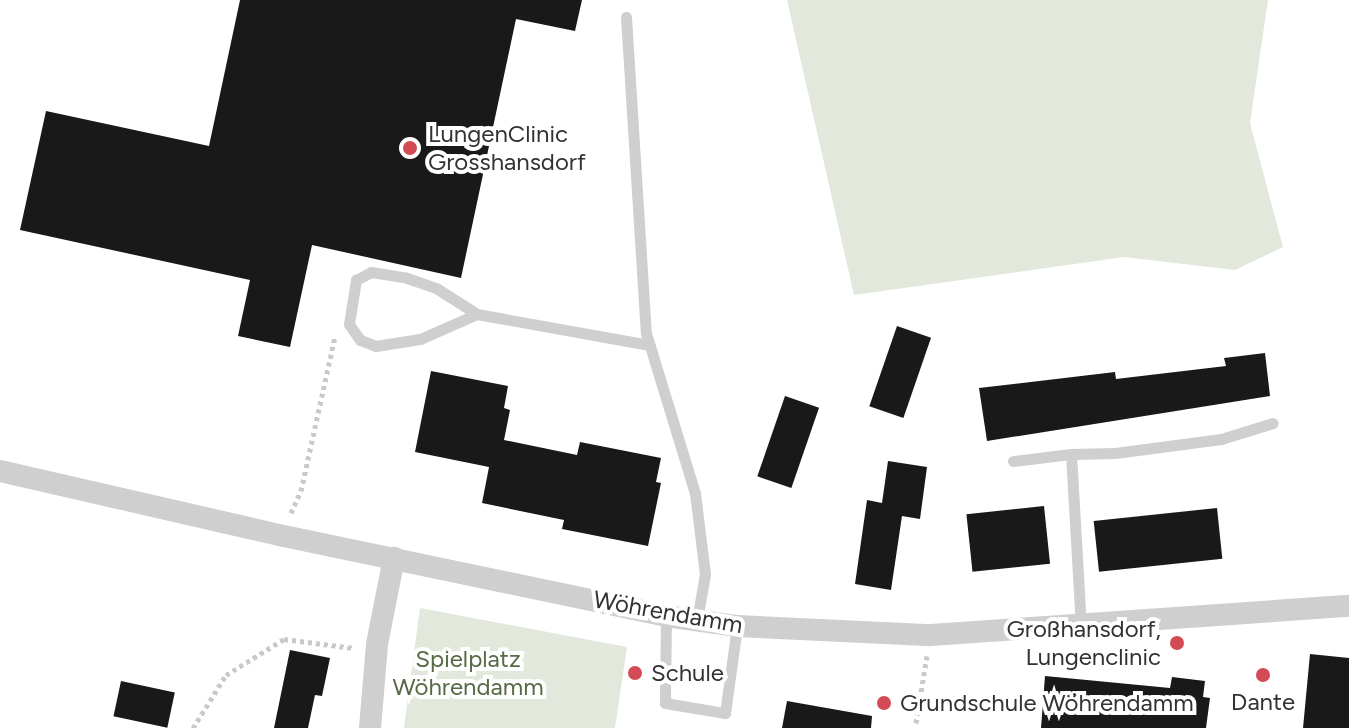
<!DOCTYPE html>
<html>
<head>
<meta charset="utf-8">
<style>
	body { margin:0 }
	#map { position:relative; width:1349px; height:728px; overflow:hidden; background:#fff; font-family:Figtree,sans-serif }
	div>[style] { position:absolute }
	.green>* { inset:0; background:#e2e8dc }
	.building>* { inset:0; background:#191919; transform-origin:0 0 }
	.path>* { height:5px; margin-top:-2.5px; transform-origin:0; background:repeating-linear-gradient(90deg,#c9c9c9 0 4px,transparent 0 8px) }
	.service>* { height:11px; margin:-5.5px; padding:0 5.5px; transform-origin:5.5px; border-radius:5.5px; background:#cfcfcf }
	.minor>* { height:22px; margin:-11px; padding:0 11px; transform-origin:11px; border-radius:11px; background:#cfcfcf }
	.dots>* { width:22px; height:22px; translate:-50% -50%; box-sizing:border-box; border:4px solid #fff; border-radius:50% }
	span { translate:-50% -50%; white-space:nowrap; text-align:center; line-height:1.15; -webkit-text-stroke:8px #fff; paint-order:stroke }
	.poi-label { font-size:24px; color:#323232 }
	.left { translate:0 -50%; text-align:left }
	.right { translate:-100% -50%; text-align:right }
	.street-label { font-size:24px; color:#323232 }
	.park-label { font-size:24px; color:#566a44 }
</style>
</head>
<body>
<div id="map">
	<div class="green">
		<i style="clip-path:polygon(787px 0,1268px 0,1250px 123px,1283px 247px,1235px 270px,1124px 257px,854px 295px)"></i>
		<i style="clip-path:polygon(420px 608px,627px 647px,615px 728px,404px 728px)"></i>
	</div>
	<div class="building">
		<i style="clip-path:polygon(240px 0,582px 0,575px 31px,516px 19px,461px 278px,312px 245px,290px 347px,238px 336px,250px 280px,20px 230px,46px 111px,209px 146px)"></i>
		<i style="left:897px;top:326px;width:36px;height:85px;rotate:19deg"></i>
		<i style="clip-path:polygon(1265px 353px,1270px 396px,987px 441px,979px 388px,1115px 372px,1116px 379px,1226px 366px,1224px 358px)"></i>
		<i style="clip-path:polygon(431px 371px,508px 386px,504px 408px,510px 410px,504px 440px,577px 455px,580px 442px,661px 458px,656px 482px,661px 483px,648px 546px,562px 529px,564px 520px,482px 503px,489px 467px,415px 452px)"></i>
		<i style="left:785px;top:396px;width:36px;height:85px;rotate:19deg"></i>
		<i style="clip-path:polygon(888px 461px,927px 467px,920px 519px,902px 516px,891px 590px,855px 584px,867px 500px,882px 503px)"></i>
		<i style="left:1044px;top:506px;width:58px;height:78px;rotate:84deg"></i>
		<i style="left:1217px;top:508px;width:51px;height:124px;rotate:84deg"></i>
		<i style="clip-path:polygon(290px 650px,330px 658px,322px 696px,315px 695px,308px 728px,274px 728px)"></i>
		<i style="clip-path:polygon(1310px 654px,1349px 658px,1349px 728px,1303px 728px)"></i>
		<i style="clip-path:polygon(1045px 676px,1170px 688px,1172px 677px,1205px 681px,1203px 697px,1210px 698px,1206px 728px,1041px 728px)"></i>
		<i style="left:121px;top:681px;width:55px;height:36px;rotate:12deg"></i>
		<i style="clip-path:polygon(787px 701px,872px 716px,871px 728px,782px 728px)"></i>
	</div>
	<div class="path">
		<i style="left:291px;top:513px;width:24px;rotate:-66deg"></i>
		<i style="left:301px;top:491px;width:158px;rotate:-77.6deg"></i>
		<i style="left:916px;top:723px;width:68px;rotate:-80.7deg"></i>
		<i style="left:193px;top:728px;width:62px;rotate:-58.1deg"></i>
		<i style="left:226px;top:675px;width:68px;rotate:-31.8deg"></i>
		<i style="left:284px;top:639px;width:70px;rotate:7.4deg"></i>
	</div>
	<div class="service">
		<i style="left:626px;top:17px;width:317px;rotate:86.4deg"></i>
		<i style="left:646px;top:333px;width:167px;rotate:73deg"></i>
		<i style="left:695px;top:493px;width:82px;rotate:83deg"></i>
		<i style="left:705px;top:574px;width:47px;rotate:99.9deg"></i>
		<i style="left:477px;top:314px;width:62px;rotate:156.3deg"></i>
		<i style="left:420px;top:339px;width:45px;rotate:171deg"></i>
		<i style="left:376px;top:346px;width:17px;rotate:-159deg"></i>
		<i style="left:360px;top:340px;width:19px;rotate:-125deg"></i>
		<i style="left:349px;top:324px;width:45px;rotate:-81deg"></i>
		<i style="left:356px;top:280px;width:17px;rotate:-28deg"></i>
		<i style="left:371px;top:272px;width:36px;rotate:9deg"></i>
		<i style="left:407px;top:278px;width:31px;rotate:19deg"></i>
		<i style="left:436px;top:288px;width:49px;rotate:32.4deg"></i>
		<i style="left:477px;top:314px;width:175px;rotate:10.2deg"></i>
		<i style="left:1071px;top:454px;width:44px;rotate:-1.3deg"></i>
		<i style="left:1115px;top:453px;width:107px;rotate:-7.5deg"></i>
		<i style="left:1221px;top:439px;width:54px;rotate:-17.1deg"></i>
		<i style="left:1013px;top:461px;width:58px;rotate:-6.9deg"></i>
		<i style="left:1071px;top:454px;width:171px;rotate:86.7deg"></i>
		<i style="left:666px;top:616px;width:87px;rotate:90.7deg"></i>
		<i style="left:665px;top:703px;width:61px;rotate:9.5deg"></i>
		<i style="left:725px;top:713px;width:88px;rotate:-82.1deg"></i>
	</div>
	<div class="minor">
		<i style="left:0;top:471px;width:286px;rotate:12.9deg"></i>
		<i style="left:279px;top:535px;width:395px;rotate:11.8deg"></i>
		<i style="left:666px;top:616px;width:72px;rotate:8deg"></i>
		<i style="left:737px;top:626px;width:194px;rotate:2.7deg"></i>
		<i style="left:931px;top:635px;width:419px;rotate:-4deg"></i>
		<i style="left:370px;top:728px;width:84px;rotate:-85.2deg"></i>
		<i style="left:377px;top:644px;width:88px;rotate:-78.8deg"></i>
	</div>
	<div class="dots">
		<i style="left:410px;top:148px;background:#d34a55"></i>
		<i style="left:1177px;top:643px;background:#d34a55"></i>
		<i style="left:635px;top:673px;background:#d34a55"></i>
		<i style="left:1263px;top:675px;background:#d34a55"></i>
		<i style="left:884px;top:703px;background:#d34a55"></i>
	</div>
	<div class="poi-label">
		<span class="left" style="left:428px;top:148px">LungenClinic<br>Grosshansdorf</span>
		<span class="right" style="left:1161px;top:643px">Großhansdorf,<br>Lungenclinic</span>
		<span class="left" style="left:651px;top:673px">Schule</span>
		<span style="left:1263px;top:702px">Dante</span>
		<span class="left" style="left:900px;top:703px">Grundschule Wöhrendamm</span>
	</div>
	<div class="street-label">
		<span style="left:668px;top:612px;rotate:10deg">Wöhrendamm</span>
	</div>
	<div class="park-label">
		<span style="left:468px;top:673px">Spielplatz<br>Wöhrendamm</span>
	</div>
</div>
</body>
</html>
